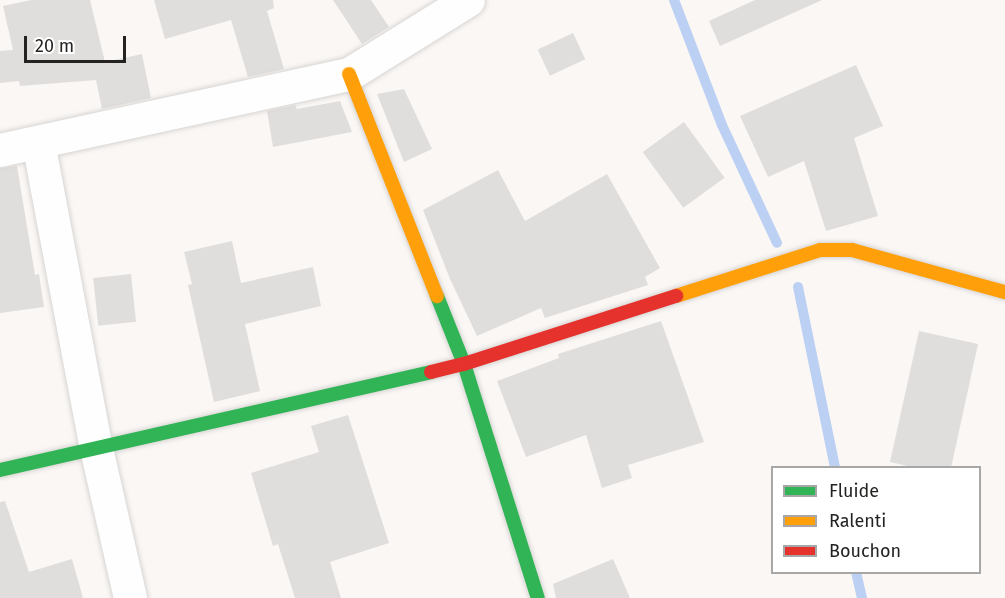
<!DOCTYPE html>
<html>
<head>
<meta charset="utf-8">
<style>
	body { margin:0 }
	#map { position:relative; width:1005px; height:598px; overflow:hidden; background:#faf7f5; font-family:"Fira Sans",sans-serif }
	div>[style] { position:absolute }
	.stream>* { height:10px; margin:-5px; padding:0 5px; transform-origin:5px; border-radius:5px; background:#bcd0f4 }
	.building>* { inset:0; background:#e0dedd; transform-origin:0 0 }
	.roads { filter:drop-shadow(0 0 2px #d7d5d3) drop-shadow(0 0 2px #d7d5d3) }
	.street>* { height:33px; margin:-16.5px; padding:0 16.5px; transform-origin:16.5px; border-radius:16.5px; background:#fefefe }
	.fast>* { height:14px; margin:-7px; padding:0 7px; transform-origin:7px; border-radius:7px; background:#30b455 }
	.slow>* { height:14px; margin:-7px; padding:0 7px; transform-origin:7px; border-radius:7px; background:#ff9f0a }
	.jam>* { height:14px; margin:-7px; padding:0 7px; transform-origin:7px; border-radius:7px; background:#e5322d }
	span { translate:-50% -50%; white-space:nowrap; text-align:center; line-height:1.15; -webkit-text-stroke:5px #fff; paint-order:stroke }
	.legend { position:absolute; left:771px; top:466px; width:210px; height:108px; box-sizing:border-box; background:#fff; border:2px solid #a8a7a7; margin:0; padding:8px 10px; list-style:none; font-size:18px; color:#252322 }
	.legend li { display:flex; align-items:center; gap:12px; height:30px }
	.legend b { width:30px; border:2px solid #a8a7a7 }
	.scale { position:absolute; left:24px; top:36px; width:102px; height:27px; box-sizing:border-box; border:3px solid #252322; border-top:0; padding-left:8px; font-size:18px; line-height:21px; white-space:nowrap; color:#252322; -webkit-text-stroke:4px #fff; paint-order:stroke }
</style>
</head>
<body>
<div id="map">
	<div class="stream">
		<i style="left:674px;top:0;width:134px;rotate:69deg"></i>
		<i style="left:722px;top:125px;width:130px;rotate:65deg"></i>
		<i style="left:798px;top:287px;width:185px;rotate:78.4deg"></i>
		<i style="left:856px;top:572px;width:27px;rotate:77deg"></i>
	</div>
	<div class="building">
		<i style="clip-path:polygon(31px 0,90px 0,105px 62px,142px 54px,151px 98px,102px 109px,96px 80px,20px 86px,19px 81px,0 83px,0 51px,13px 50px,3px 6px)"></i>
		<i style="clip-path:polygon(154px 0,273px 0,274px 8px,267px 11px,284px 69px,248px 77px,231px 20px,165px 39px)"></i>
		<i style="clip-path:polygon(333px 0,371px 0,389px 27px,362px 44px)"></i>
		<i style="clip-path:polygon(755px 0,822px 0,720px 46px,709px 21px)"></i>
		<i style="left:573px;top:33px;width:29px;height:39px;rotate:65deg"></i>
		<i style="clip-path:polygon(856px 65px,883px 126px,854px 138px,878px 216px,826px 231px,804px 161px,768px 177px,740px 116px)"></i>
		<i style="clip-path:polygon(404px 89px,432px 149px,404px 162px,377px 94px)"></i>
		<i style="clip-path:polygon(340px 101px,352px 132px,273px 147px,267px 111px,295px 105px,297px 109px)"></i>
		<i style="left:684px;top:122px;width:69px;height:51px;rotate:54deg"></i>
		<i style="clip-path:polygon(17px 166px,35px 275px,39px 274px,44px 307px,0 313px,0 168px)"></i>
		<i style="clip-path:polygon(498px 170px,525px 221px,607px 174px,660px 268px,645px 277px,648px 285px,545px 318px,541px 308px,477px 336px,450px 279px,423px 210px)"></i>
		<i style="clip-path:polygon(232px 241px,241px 283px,313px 267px,321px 306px,245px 324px,260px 391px,214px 402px,188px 285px,192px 284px,184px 252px)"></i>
		<i style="left:131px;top:274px;width:48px;height:38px;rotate:84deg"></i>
		<i style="clip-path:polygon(661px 321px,704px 442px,628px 465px,632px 478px,602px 488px,586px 435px,526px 457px,497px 381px,559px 358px,558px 354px)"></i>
		<i style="clip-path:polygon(919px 331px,978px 344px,951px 468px,916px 468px,890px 462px)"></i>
		<i style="clip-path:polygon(348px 415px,389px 543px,330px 562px,341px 598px,295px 598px,278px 544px,273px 546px,251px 473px,319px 452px,311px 426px)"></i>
		<i style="clip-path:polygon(5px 501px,29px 572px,72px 559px,83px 598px,0 598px,0 502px)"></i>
		<i style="clip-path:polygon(613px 559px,630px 598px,556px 598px,553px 584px)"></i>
	</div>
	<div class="roads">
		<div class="street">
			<i style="left:38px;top:142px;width:311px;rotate:79.3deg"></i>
			<i style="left:96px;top:448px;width:154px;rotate:77.2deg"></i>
			<i style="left:0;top:150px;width:357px;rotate:-12.3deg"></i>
			<i style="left:349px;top:74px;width:140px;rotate:-31.9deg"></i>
		</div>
		<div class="fast">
			<i style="left:437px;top:296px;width:73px;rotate:68.3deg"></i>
			<i style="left:464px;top:364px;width:245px;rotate:72.5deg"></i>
			<i style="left:0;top:470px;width:442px;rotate:-12.8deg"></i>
		</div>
		<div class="slow">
			<i style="left:349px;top:74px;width:239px;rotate:68.4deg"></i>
			<i style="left:676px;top:296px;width:151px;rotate:-17.7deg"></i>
			<i style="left:820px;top:250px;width:32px"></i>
			<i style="left:852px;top:250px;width:159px;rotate:15.4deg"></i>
		</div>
		<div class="jam">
			<i style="left:431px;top:372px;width:34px;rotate:-14deg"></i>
			<i style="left:464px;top:364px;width:223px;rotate:-17.8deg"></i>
		</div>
	</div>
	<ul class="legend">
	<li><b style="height:8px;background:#30b455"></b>Fluide</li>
	<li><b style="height:8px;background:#ff9f0a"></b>Ralenti</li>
	<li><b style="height:8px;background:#e5322d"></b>Bouchon</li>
	</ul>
	<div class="scale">20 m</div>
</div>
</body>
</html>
